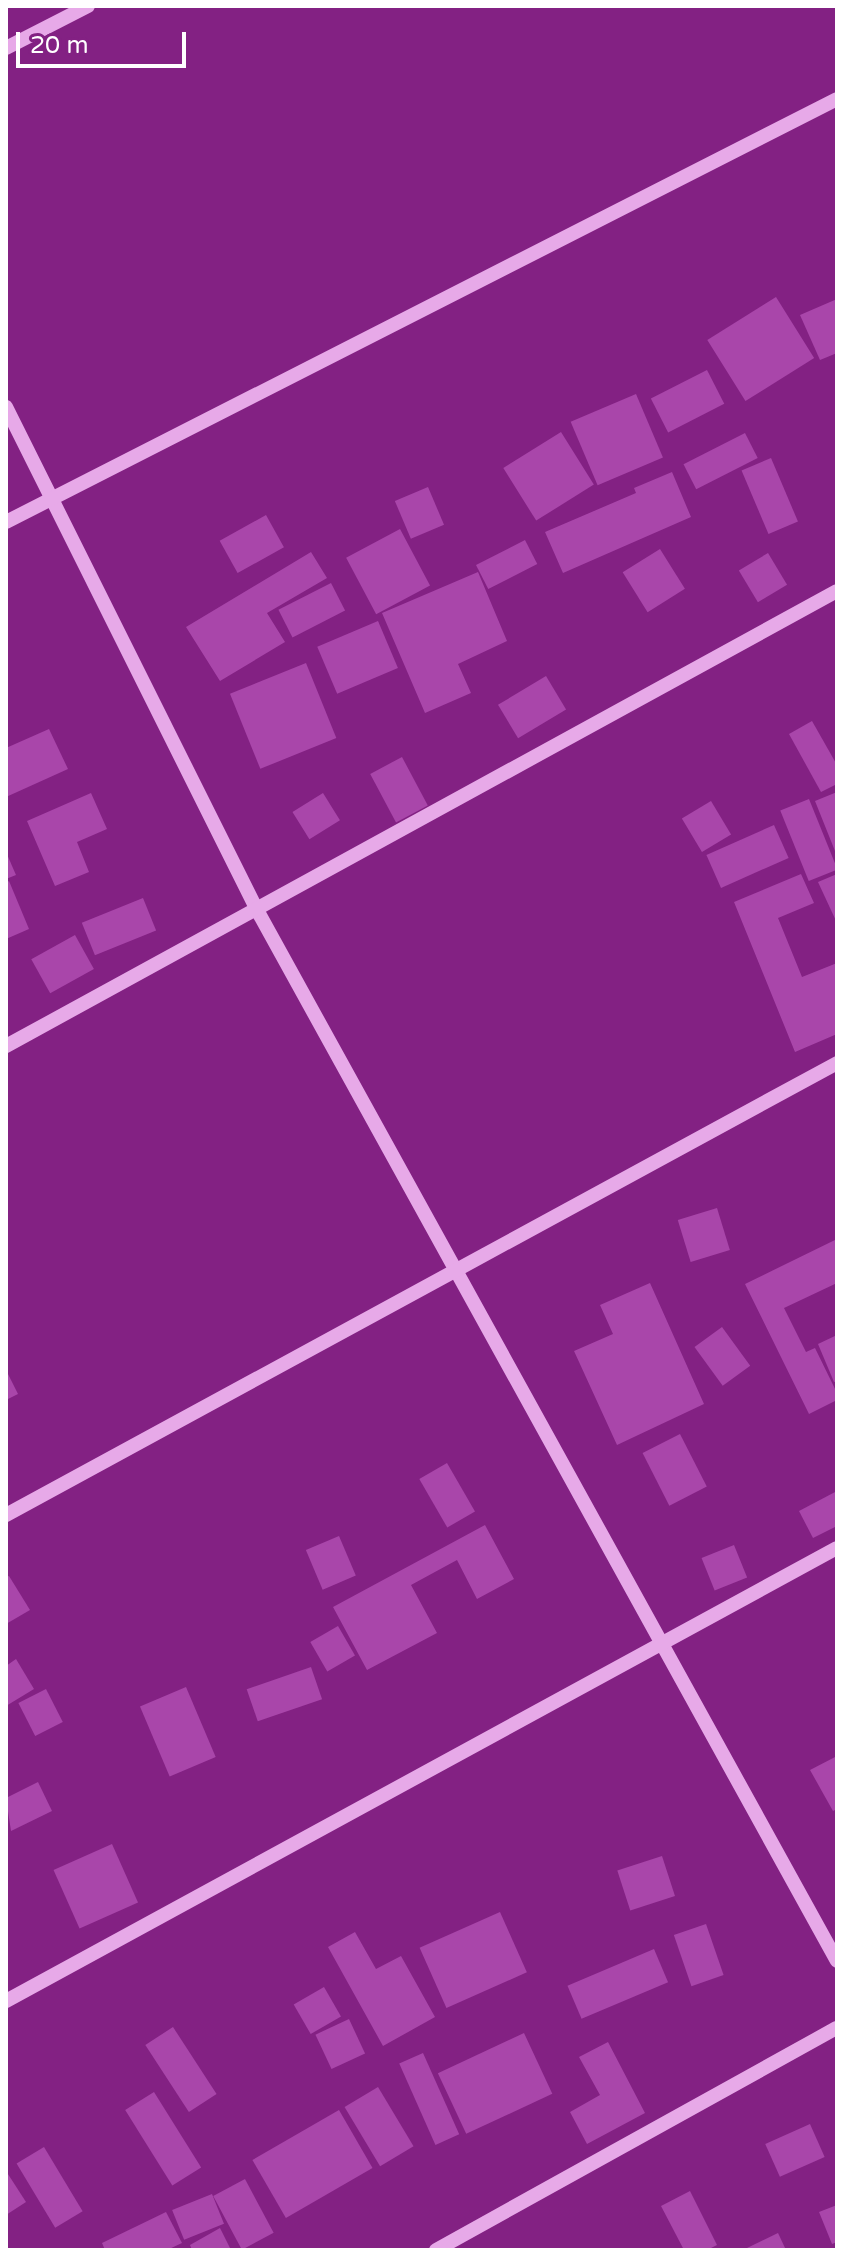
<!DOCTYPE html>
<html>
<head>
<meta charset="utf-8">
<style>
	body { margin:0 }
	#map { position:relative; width:843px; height:2256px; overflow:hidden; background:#832183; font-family:"Varela Round",sans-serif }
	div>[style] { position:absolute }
	.building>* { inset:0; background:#a946aa; transform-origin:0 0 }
	.minor>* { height:14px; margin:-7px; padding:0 7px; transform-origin:7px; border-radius:7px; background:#e7a9e8 }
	span { translate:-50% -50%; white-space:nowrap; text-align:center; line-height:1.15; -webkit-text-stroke:7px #832183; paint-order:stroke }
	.frame { position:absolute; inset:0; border:8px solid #fff; pointer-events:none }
	.scale { position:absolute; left:16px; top:32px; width:170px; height:36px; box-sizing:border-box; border:4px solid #fff; border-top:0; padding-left:10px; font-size:24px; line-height:28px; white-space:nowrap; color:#fff; -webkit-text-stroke:6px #832183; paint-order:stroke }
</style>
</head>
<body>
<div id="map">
	<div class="building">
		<i style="left:776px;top:297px;width:72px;height:81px;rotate:58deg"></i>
		<i style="clip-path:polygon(837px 299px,837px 353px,820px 360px,800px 315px)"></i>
		<i style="left:707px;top:370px;width:38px;height:63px;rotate:63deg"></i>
		<i style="left:636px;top:394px;width:69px;height:71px;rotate:67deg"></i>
		<i style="left:561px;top:432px;width:62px;height:68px;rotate:58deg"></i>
		<i style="left:745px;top:433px;width:28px;height:69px;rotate:63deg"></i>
		<i style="left:771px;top:458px;width:69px;height:32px;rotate:67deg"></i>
		<i style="clip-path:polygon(672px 472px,691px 517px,563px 573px,545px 532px,636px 493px,634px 488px)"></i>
		<i style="left:428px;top:487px;width:41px;height:36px;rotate:67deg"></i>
		<i style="left:266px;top:515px;width:37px;height:53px;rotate:61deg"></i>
		<i style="left:400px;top:529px;width:64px;height:61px;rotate:62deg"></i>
		<i style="left:525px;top:540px;width:27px;height:55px;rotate:63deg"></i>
		<i style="left:660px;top:549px;width:47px;height:44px;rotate:58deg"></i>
		<i style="clip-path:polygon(311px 552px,327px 578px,267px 613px,285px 642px,220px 681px,186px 627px)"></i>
		<i style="left:768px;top:553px;width:37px;height:34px;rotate:59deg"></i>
		<i style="clip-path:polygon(478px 572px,507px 641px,458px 664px,471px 693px,425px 713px,382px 613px)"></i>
		<i style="left:331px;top:583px;width:31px;height:59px;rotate:63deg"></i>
		<i style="left:378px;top:621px;width:51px;height:66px;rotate:67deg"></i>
		<i style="left:306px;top:663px;width:81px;height:82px;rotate:68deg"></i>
		<i style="left:546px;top:676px;width:39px;height:56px;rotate:59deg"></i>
		<i style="clip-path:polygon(812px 721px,837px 765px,837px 784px,821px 792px,789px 734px)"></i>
		<i style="clip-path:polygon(49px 729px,68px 769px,6px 797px,6px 748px)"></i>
		<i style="left:402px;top:757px;width:55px;height:36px;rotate:62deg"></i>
		<i style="clip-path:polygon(837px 792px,837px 856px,815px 801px)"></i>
		<i style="clip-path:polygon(91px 793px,107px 829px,77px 842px,89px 872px,55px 886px,27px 821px)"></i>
		<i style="left:323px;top:793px;width:32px;height:36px;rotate:58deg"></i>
		<i style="left:809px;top:799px;width:76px;height:31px;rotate:68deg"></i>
		<i style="left:711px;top:801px;width:39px;height:34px;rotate:59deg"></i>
		<i style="left:774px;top:825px;width:36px;height:74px;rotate:66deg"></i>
		<i style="clip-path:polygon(6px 852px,16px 875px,6px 879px)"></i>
		<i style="clip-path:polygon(801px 874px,814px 903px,778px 918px,802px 977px,837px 963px,837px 1034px,795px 1052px,734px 902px)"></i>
		<i style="clip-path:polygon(837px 874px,837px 923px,818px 882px)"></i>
		<i style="clip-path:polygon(9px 881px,29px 929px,6px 939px,6px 883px)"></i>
		<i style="left:143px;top:898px;width:35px;height:66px;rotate:68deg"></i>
		<i style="left:75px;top:935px;width:39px;height:50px;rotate:61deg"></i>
		<i style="left:717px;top:1208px;width:44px;height:41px;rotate:73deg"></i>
		<i style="clip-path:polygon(837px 1239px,837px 1283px,784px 1308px,806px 1352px,815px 1348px,837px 1393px,837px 1400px,809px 1414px,745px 1284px)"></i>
		<i style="clip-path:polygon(650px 1283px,704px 1404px,617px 1445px,574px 1351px,613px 1334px,600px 1305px)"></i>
		<i style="left:722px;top:1327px;width:48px;height:34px;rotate:54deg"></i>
		<i style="clip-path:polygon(837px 1335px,837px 1381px,834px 1382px,818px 1344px)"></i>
		<i style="clip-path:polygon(6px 1370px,18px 1394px,6px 1400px)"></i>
		<i style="left:680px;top:1434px;width:59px;height:42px;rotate:63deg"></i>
		<i style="left:447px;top:1463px;width:56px;height:32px;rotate:60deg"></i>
		<i style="clip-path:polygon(837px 1491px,837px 1526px,813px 1538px,799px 1511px)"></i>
		<i style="clip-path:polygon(485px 1525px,514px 1579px,477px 1599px,457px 1560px,411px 1585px,437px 1633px,367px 1670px,333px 1607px)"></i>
		<i style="left:339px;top:1536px;width:43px;height:36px;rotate:67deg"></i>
		<i style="left:734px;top:1545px;width:35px;height:35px;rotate:68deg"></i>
		<i style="clip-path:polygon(9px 1576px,30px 1610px,6px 1624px,6px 1577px)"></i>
		<i style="left:338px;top:1626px;width:34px;height:32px;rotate:60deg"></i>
		<i style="clip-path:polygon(16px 1659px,34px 1689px,6px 1706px,6px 1666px)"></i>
		<i style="left:311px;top:1667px;width:34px;height:68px;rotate:71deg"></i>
		<i style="left:186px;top:1687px;width:76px;height:50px;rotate:67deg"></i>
		<i style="left:46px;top:1689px;width:37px;height:31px;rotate:63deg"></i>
		<i style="clip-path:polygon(837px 1756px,837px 1809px,833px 1811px,810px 1770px)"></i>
		<i style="clip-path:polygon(38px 1782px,52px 1811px,11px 1831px,6px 1798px)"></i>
		<i style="left:112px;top:1844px;width:64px;height:64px;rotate:66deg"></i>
		<i style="left:662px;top:1856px;width:42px;height:47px;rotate:72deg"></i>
		<i style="left:500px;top:1912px;width:66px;height:88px;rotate:66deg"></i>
		<i style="left:706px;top:1924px;width:54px;height:34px;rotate:71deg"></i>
		<i style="clip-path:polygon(355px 1932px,376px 1969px,401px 1956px,435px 2017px,383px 2046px,328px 1947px)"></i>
		<i style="left:654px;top:1949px;width:36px;height:94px;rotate:67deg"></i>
		<i style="left:324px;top:1987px;width:34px;height:35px;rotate:60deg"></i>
		<i style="left:349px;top:2019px;width:38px;height:37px;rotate:65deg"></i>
		<i style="left:173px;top:2027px;width:80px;height:33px;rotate:57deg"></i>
		<i style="left:524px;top:2033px;width:67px;height:95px;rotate:65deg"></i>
		<i style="clip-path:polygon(608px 2042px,645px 2113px,587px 2144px,570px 2112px,600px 2095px,579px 2057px)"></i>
		<i style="left:423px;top:2053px;width:89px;height:26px;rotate:66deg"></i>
		<i style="left:378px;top:2087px;width:69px;height:39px;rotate:59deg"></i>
		<i style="left:154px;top:2092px;width:89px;height:34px;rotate:58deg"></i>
		<i style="left:339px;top:2110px;width:67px;height:100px;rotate:60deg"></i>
		<i style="left:810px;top:2124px;width:36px;height:49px;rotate:66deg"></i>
		<i style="left:44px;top:2147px;width:75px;height:32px;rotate:59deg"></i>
		<i style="clip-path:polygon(6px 2171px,26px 2202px,6px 2215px)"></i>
		<i style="left:245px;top:2179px;width:61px;height:36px;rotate:62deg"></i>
		<i style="clip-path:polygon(690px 2191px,717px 2245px,707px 2250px,684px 2250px,661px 2206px)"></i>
		<i style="left:212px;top:2194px;width:32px;height:43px;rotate:68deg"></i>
		<i style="clip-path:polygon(837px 2205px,837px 2242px,832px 2244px,819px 2212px)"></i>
		<i style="clip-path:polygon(166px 2212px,182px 2243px,167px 2250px,105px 2250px,102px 2243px)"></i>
		<i style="clip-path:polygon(220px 2228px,231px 2250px,192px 2250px,190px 2245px)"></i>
		<i style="clip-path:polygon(778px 2233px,786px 2250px,748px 2250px,747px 2248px)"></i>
	</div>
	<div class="minor">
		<i style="left:6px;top:48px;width:92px;rotate:-27.1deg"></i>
		<i style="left:6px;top:407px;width:562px;rotate:63.48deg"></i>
		<i style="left:257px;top:910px;width:1200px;rotate:61.11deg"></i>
		<i style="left:6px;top:522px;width:932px;rotate:-26.98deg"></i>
		<i style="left:6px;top:1046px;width:947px;rotate:-28.7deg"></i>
		<i style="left:6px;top:1515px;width:946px;rotate:-28.54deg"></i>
		<i style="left:6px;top:2001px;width:946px;rotate:-28.6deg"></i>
		<i style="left:436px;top:2250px;width:458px;rotate:-29deg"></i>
	</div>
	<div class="frame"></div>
	<div class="scale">20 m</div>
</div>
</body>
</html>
